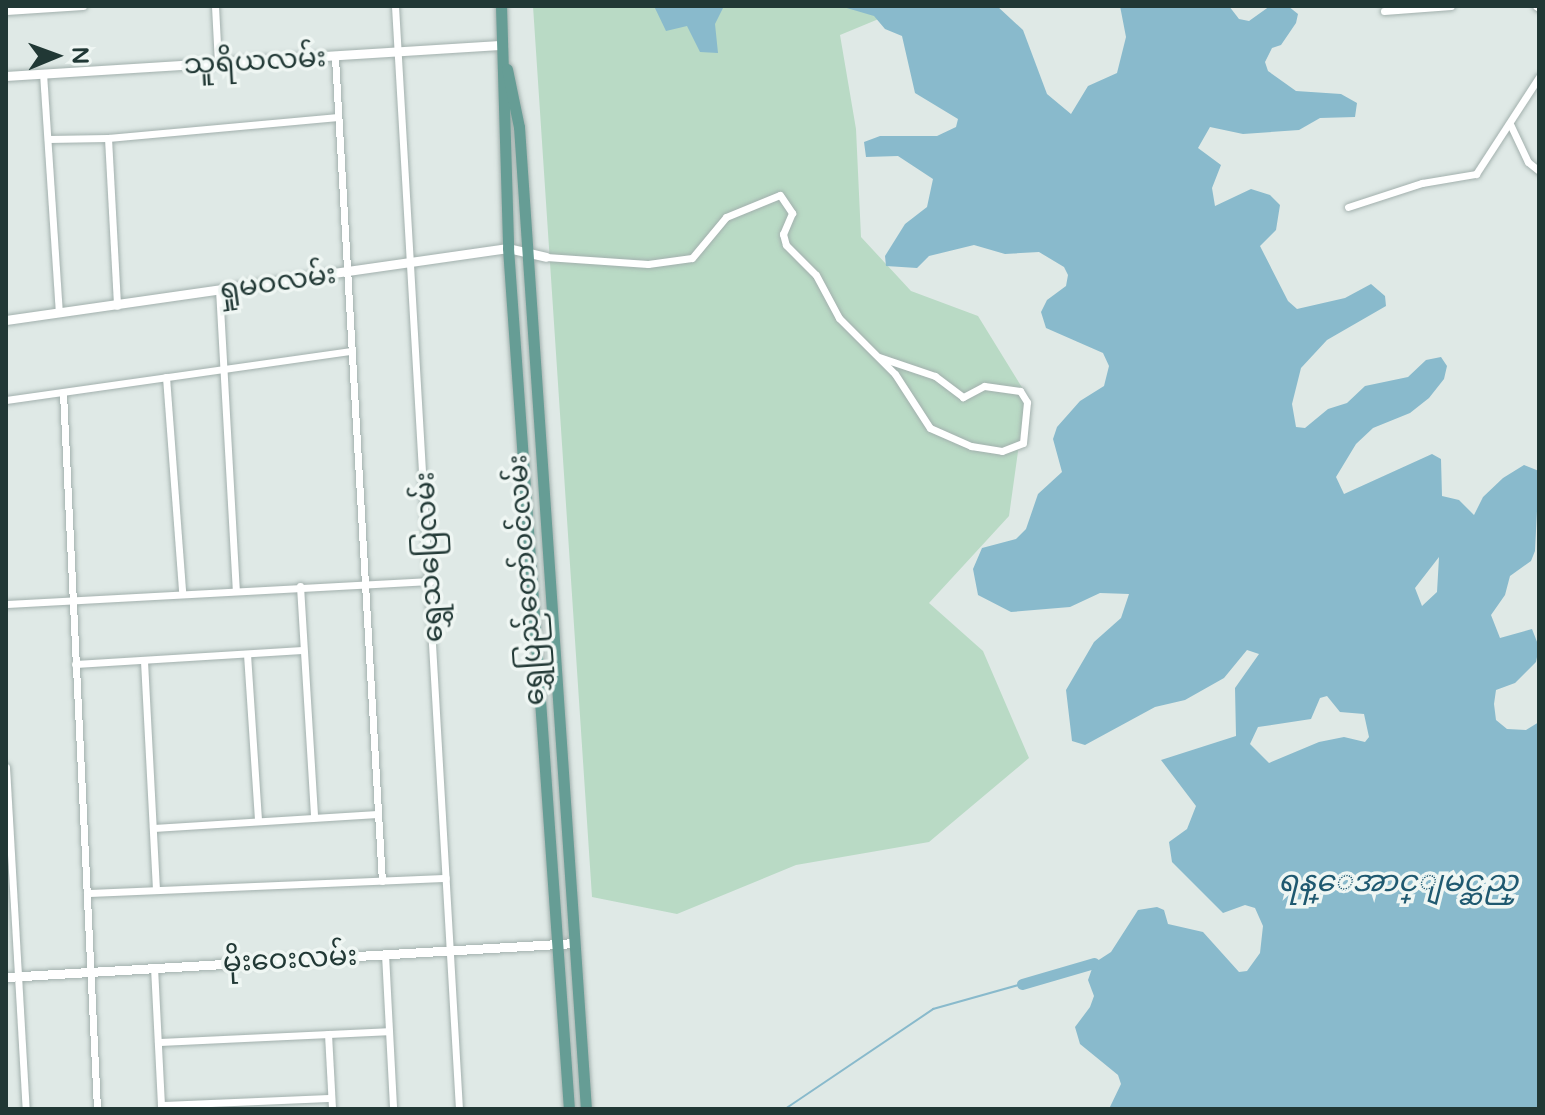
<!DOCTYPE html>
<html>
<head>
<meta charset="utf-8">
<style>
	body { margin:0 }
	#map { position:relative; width:1545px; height:1115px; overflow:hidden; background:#dfe9e6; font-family:"Varela Round","Noto Sans Myanmar",sans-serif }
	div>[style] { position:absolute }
	.green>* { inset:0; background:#b9dac5 }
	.water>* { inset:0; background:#89bacc }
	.stream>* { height:2px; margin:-1px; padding:0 1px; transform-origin:1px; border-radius:1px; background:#89bacc }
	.river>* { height:11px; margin:-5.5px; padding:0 5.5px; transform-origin:5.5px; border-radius:5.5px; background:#89bacc }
	.roads { filter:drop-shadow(0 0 2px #a2b0ad) drop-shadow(0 0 2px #a2b0ad) }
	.minor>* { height:7px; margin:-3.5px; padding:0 3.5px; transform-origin:3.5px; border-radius:3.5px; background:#fff }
	.tertiary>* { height:9px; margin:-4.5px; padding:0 4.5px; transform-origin:4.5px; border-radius:4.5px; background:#fff }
	.primary>* { height:11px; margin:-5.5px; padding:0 5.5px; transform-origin:5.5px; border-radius:5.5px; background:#669d95 }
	span { translate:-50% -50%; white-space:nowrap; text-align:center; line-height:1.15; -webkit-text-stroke:7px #eff6f3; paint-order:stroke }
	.street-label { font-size:28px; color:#213835 }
	.water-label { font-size:30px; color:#1f5970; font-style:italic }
	.frame { position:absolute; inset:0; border:8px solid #213835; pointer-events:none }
	.north { position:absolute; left:16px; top:16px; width:80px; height:80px; -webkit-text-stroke:6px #eff6f3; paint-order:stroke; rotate:89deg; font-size:22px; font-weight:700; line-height:32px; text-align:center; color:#213835 }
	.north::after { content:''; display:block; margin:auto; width:28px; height:36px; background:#213835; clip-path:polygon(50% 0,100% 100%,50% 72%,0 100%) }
</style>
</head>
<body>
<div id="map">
	<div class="green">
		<i style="clip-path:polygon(533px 6px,910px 6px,840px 35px,856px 129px,861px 237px,911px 291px,978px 316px,1026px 394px,1009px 516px,929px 603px,983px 651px,1029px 758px,929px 842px,796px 865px,677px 914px,592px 897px)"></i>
	</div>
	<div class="water">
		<i style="clip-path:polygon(654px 6px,724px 6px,715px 24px,718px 53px,700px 52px,687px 26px,666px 31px)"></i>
		<i style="clip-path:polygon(evenodd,840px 6px,997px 6px,1023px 30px,1047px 94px,1071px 114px,1088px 86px,1117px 73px,1126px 37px,1120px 6px,1229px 6px,1239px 19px,1249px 21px,1270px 6px,1288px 6px,1298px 14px,1296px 23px,1281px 45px,1272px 48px,1265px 62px,1268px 71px,1296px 91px,1341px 94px,1357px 103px,1355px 117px,1320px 118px,1299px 130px,1243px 134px,1210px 127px,1198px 148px,1221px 165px,1212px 188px,1215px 206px,1251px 189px,1270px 195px,1280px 205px,1276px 230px,1260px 246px,1288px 301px,1297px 309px,1345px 298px,1371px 284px,1385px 296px,1386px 306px,1327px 340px,1301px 368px,1292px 404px,1296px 427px,1305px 428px,1328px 409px,1347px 403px,1365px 386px,1408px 377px,1426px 360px,1441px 357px,1447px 366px,1444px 379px,1429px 398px,1410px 413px,1373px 428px,1356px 444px,1336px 477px,1344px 494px,1432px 454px,1441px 459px,1442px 496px,1459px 500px,1474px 515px,1483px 497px,1503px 478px,1524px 465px,1539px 471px,1535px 551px,1531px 561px,1510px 576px,1505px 595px,1491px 615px,1500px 638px,1532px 629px,1539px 647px,1536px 662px,1515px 683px,1496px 690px,1494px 704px,1496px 720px,1507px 729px,1526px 730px,1539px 722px,1539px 1109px,1109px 1109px,1121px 1084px,1118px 1075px,1080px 1044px,1075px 1027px,1090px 1007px,1094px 996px,1088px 980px,1094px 963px,1111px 952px,1138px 910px,1157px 907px,1164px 910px,1168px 924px,1203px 932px,1239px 972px,1247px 971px,1260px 953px,1263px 926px,1255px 908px,1245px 905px,1223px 913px,1172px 862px,1169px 842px,1187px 829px,1196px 806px,1161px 760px,1236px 736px,1235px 688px,1259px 654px,1247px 650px,1224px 678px,1185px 700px,1155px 707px,1085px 745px,1072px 741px,1066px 690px,1094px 642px,1121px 618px,1129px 594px,1100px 593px,1070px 607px,1011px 612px,978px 595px,973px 569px,982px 548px,1016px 539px,1026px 529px,1038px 494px,1062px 472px,1053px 439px,1057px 427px,1080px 401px,1104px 386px,1109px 366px,1103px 353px,1046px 328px,1041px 312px,1047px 300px,1066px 286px,1068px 275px,1064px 267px,1039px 252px,1005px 254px,974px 245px,929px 256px,917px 268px,886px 266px,885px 256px,905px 224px,927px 207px,933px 179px,898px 156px,866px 157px,864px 142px,880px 136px,937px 136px,956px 127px,958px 119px,915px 93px,902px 36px,885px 29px,874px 16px,840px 6px,1439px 557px,1437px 592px,1422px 606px,1415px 588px,1439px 557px,840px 6px,1327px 696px,1340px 712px,1364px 714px,1369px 737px,1365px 742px,1344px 737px,1319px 742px,1269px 763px,1250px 744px,1258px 727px,1311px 719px,1320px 698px,1327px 696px)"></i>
	</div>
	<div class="stream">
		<i style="left:785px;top:1109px;width:179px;rotate:-34deg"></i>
		<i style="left:933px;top:1009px;width:92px;rotate:-15.7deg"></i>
	</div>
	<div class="river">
		<i style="left:1022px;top:984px;width:75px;rotate:-16.3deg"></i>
	</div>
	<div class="roads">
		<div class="minor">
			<i style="left:215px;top:6px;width:57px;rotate:87deg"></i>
			<i style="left:395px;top:6px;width:1105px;rotate:86.68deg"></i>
			<i style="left:1536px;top:6px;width:4px;rotate:34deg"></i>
			<i style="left:6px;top:11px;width:77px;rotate:-3.7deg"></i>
			<i style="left:1384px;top:11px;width:67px;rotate:-4.3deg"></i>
			<i style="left:335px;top:57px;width:825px;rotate:86.74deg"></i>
			<i style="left:43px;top:73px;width:240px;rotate:86.2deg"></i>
			<i style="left:1510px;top:124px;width:42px;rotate:64.7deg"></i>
			<i style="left:1528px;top:162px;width:14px;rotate:39deg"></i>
			<i style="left:108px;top:138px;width:231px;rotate:-5.2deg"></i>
			<i style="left:48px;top:139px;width:60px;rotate:-1deg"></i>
			<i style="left:108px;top:138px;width:168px;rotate:86.9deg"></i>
			<i style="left:1348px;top:207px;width:78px;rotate:-18deg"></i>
			<i style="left:1422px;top:183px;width:55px;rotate:-9.5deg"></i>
			<i style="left:1476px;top:174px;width:116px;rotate:-57deg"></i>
			<i style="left:546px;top:257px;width:102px;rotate:3.9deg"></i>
			<i style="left:648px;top:264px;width:44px;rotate:-7.8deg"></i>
			<i style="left:692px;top:258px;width:53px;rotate:-50.3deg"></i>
			<i style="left:726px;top:217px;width:58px;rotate:-22.2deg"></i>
			<i style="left:780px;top:195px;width:22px;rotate:56deg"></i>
			<i style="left:792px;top:213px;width:23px;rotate:113deg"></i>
			<i style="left:783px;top:234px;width:11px;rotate:75deg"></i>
			<i style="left:786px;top:245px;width:42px;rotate:45deg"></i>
			<i style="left:816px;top:275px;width:49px;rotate:61.9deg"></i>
			<i style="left:839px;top:318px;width:79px;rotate:45deg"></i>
			<i style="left:895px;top:374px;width:64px;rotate:57.1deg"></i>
			<i style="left:930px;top:428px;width:45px;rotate:23.7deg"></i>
			<i style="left:971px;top:446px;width:31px;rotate:9deg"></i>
			<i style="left:1002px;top:451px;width:22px;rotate:-21deg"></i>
			<i style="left:1023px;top:443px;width:41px;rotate:-84.4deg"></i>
			<i style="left:1027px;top:402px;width:13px;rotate:-122deg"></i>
			<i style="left:1020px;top:391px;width:36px;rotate:-172deg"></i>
			<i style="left:984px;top:386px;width:24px;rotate:152deg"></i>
			<i style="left:963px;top:397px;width:35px;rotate:-143deg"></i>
			<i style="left:935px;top:376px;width:59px;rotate:-161.3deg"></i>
			<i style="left:219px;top:289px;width:300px;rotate:86.8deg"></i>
			<i style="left:166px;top:377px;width:216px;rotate:85.7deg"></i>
			<i style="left:63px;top:393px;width:717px;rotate:87.28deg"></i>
			<i style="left:6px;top:400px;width:347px;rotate:-8.1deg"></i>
			<i style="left:300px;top:586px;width:231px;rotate:86.5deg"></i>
			<i style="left:6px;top:604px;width:426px;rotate:-3.1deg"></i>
			<i style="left:247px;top:654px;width:167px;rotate:86.2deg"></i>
			<i style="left:144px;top:661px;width:229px;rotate:87deg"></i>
			<i style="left:75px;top:664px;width:228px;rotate:-3.5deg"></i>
			<i style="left:6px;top:767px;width:343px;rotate:86.7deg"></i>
			<i style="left:153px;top:828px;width:225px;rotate:-3.6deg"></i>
			<i style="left:87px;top:893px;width:359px;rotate:-2.4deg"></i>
			<i style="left:385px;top:954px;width:155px;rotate:87deg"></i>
			<i style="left:154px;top:967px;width:140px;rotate:87.1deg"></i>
			<i style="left:328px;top:1034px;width:75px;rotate:86.9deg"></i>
			<i style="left:158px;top:1042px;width:231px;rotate:-2.7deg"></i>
			<i style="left:161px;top:1105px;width:170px;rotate:-2.4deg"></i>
		</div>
		<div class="tertiary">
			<i style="left:6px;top:76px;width:498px;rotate:-3.6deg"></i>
			<i style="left:6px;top:320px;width:507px;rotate:-8.16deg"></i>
			<i style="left:508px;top:248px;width:39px;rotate:13deg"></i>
			<i style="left:6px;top:977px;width:570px;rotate:-3.42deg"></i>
		</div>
		<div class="primary">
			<i style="left:501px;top:6px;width:242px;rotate:88.3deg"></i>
			<i style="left:508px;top:248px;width:863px;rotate:85.95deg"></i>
			<i style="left:507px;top:69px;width:59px;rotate:78.3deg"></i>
			<i style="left:519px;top:127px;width:984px;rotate:86.1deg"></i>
		</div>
	</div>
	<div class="street-label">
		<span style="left:255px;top:61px;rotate:-3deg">သူရိယလမ်း</span>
		<span style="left:277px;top:282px;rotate:-8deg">ရှုမဝလမ်း</span>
		<span style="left:429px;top:557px;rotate:-93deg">ရွှေသပြေလမ်း</span>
		<span style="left:526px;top:580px;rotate:-94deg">ရွှေပြည်တော်ဝင်လမ်း</span>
		<span style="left:290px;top:959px;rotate:-3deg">မိုးဝေးလမ်း</span>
	</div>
	<div class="water-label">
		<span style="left:1398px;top:882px">ရန္ေအာင္ျမင္ဆည္</span>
	</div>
	<div class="frame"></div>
	<div class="north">N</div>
</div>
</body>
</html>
